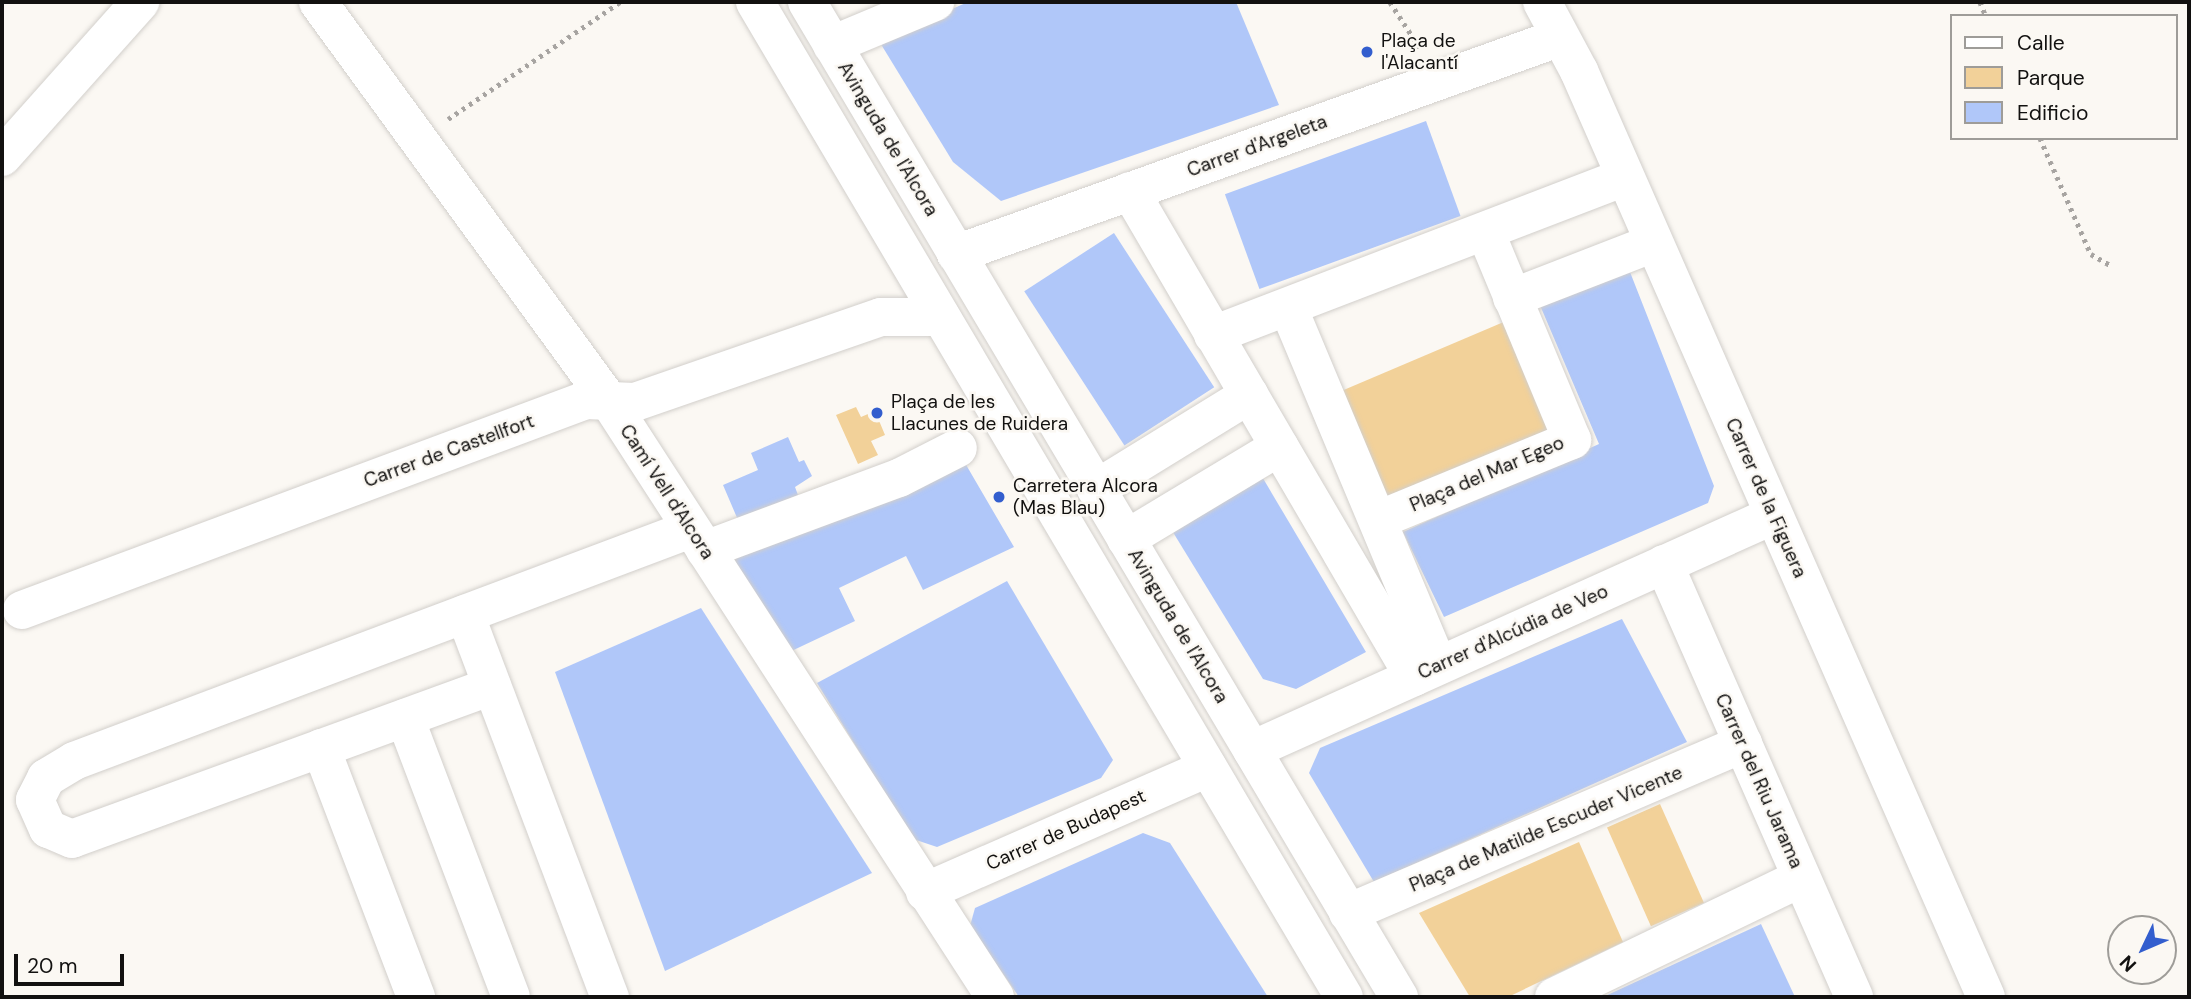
<!DOCTYPE html>
<html>
<head>
<meta charset="utf-8">
<style>
	body { margin:0 }
	#map { position:relative; width:2191px; height:999px; overflow:hidden; background:#fbf8f3; font-family:"DM Sans",sans-serif }
	div>[style] { position:absolute }
	.green>* { inset:0; background:#f2d199; transform-origin:0 0 }
	.building>* { inset:0; background:#b0c7f9; transform-origin:0 0 }
	.path>* { height:4.5px; margin-top:-2.25px; transform-origin:0; background:repeating-linear-gradient(90deg,#a7a4a1 0 3.5px,transparent 0 8.5px) }
	.roads { filter:drop-shadow(0 0 2px #d2cfcb) drop-shadow(0 0 2px #d2cfcb) }
	.minor>* { height:38px; margin:-19px; padding:0 19px; transform-origin:19px; border-radius:19px; background:#fff }
	.major>* { height:38px; margin:-19px; padding:0 19px; transform-origin:19px; border-radius:19px; background:#fff }
	.dots>* { width:19px; height:19px; translate:-50% -50%; box-sizing:border-box; border:4px solid #fbf8f3; border-radius:50% }
	span { translate:-50% -50%; white-space:nowrap; text-align:center; line-height:1.15; -webkit-text-stroke:5px #fbf8f3; paint-order:stroke }
	.poi-label { font-size:19px; color:#121110 }
	.left { translate:0 -50%; text-align:left }
	.street-label { font-size:19px; color:#121110 }
	.frame { position:absolute; inset:0; border:4px solid #121110; pointer-events:none }
	.legend { position:absolute; left:1950px; top:14px; width:228px; height:126px; box-sizing:border-box; background:#fbf8f3; border:2px solid #9e9c98; margin:0; padding:9px 12px; list-style:none; font-size:21px; color:#121110 }
	.legend li { display:flex; align-items:center; gap:14px; height:35px }
	.legend b { width:35px; border:2px solid #9e9c98 }
	.north { position:absolute; left:2107px; top:915px; width:70px; height:70px; box-sizing:border-box; background:#fbf8f3; border:2px solid #9e9c98; border-radius:50%; rotate:226deg; font-size:19px; font-weight:700; line-height:28px; text-align:center; color:#121110 }
	.north::after { content:''; display:block; margin:auto; width:24px; height:32px; background:#335ece; clip-path:polygon(50% 0,100% 100%,50% 72%,0 100%) }
	.scale { position:absolute; left:14px; top:954px; width:110px; height:32px; box-sizing:border-box; border:4px solid #121110; border-top:0; padding-left:9px; font-size:21px; line-height:24px; white-space:nowrap; color:#121110; -webkit-text-stroke:5px #fbf8f3; paint-order:stroke }
</style>
</head>
<body>
<div id="map">
	<div class="green">
		<i style="left:1506px;top:321px;width:118px;height:184px;rotate:67deg"></i>
		<i style="clip-path:polygon(856px 407px,861px 417px,875px 411px,885px 435px,871px 441px,878px 455px,858px 464px,836px 415px)"></i>
		<i style="left:1660px;top:804px;width:108px;height:58px;rotate:66deg"></i>
		<i style="clip-path:polygon(1579px 842px,1623px 942px,1508px 997px,1470px 997px,1419px 913px)"></i>
	</div>
	<div class="building">
		<i style="clip-path:polygon(968px 2px,1236px 2px,1279px 105px,1001px 201px,953px 162px,879px 41px)"></i>
		<i style="left:1426px;top:121px;width:101px;height:214px;rotate:70deg"></i>
		<i style="left:1114px;top:233px;width:184px;height:107px;rotate:57deg"></i>
		<i style="clip-path:polygon(1630px 272px,1714px 486px,1708px 503px,1444px 617px,1403px 532px,1599px 444px,1539px 303px)"></i>
		<i style="clip-path:polygon(788px 437px,799px 462px,804px 460px,812px 476px,795px 487px,798px 495px,738px 520px,723px 485px,758px 470px,751px 453px)"></i>
		<i style="clip-path:polygon(965px 463px,1014px 547px,923px 590px,906px 556px,839px 588px,855px 621px,783px 655px,724px 561px)"></i>
		<i style="clip-path:polygon(1261px 475px,1366px 652px,1296px 689px,1263px 679px,1171px 529px)"></i>
		<i style="clip-path:polygon(1007px 581px,1113px 760px,1101px 778px,937px 847px,913px 839px,817px 683px)"></i>
		<i style="clip-path:polygon(701px 608px,872px 873px,665px 971px,555px 672px)"></i>
		<i style="clip-path:polygon(1622px 619px,1687px 742px,1374px 882px,1309px 773px,1320px 748px)"></i>
		<i style="clip-path:polygon(1143px 833px,1170px 843px,1268px 997px,1019px 997px,970px 926px,975px 908px)"></i>
		<i style="clip-path:polygon(1761px 924px,1795px 997px,1603px 997px)"></i>
	</div>
	<div class="path">
		<i style="left:1390px;top:2px;width:55px;rotate:56.9deg"></i>
		<i style="left:1980px;top:2px;width:15px;rotate:67deg"></i>
		<i style="left:448px;top:119px;width:208px;rotate:-34.2deg"></i>
		<i style="left:2040px;top:138px;width:127px;rotate:66.3deg"></i>
		<i style="left:2091px;top:254px;width:24px;rotate:30deg"></i>
	</div>
	<div class="roads">
		<div class="minor">
			<i style="left:318px;top:2px;width:494px;rotate:53.9deg"></i>
			<i style="left:609px;top:401px;width:710px;rotate:57.07deg"></i>
			<i style="left:1542px;top:2px;width:78px;rotate:61.8deg"></i>
			<i style="left:1579px;top:71px;width:1011px;rotate:66.27deg"></i>
			<i style="left:832px;top:45px;width:112px;rotate:-22.7deg"></i>
			<i style="left:2px;top:157px;width:208px;rotate:-48.3deg"></i>
			<i style="left:1130px;top:191px;width:563px;rotate:59.7deg"></i>
			<i style="left:956px;top:254px;width:640px;rotate:-19.74deg"></i>
			<i style="left:1512px;top:298px;width:152px;rotate:-21.2deg"></i>
			<i style="left:1288px;top:307px;width:388px;rotate:67.3deg"></i>
			<i style="left:1213px;top:335px;width:441px;rotate:-21deg"></i>
			<i style="left:1096px;top:489px;width:180px;rotate:-31.6deg"></i>
			<i style="left:1378px;top:520px;width:210px;rotate:-22.4deg"></i>
			<i style="left:1572px;top:440px;width:226px;rotate:-112.6deg"></i>
			<i style="left:1126px;top:539px;width:179px;rotate:-31deg"></i>
			<i style="left:705px;top:550px;width:207px;rotate:-20.4deg"></i>
			<i style="left:899px;top:478px;width:66px;rotate:-27deg"></i>
			<i style="left:1664px;top:564px;width:473px;rotate:66.3deg"></i>
			<i style="left:22px;top:610px;width:602px;rotate:-20.42deg"></i>
			<i style="left:586px;top:400px;width:49px;rotate:2.3deg"></i>
			<i style="left:635px;top:402px;width:260px;rotate:-19.1deg"></i>
			<i style="left:881px;top:317px;width:60px"></i>
			<i style="left:465px;top:614px;width:410px;rotate:69.3deg"></i>
			<i style="left:492px;top:686px;width:447px;rotate:160deg"></i>
			<i style="left:72px;top:839px;width:26px;rotate:-157deg"></i>
			<i style="left:48px;top:829px;width:32px;rotate:-114deg"></i>
			<i style="left:35px;top:800px;width:25px;rotate:-63deg"></i>
			<i style="left:46px;top:778px;width:33px;rotate:-31deg"></i>
			<i style="left:74px;top:761px;width:659px;rotate:-20.61deg"></i>
			<i style="left:405px;top:718px;width:298px;rotate:69.2deg"></i>
			<i style="left:321px;top:748px;width:267px;rotate:69.1deg"></i>
			<i style="left:1252px;top:750px;width:572px;rotate:-24.24deg"></i>
			<i style="left:925px;top:892px;width:309px;rotate:-23.7deg"></i>
			<i style="left:1348px;top:913px;width:430px;rotate:-23.2deg"></i>
			<i style="left:1554px;top:997px;width:274px;rotate:-25.7deg"></i>
		</div>
		<div class="major">
			<i style="left:755px;top:2px;width:1156px;rotate:59.38deg"></i>
			<i style="left:807px;top:2px;width:1158px;rotate:59.25deg"></i>
		</div>
	</div>
	<div class="dots">
		<i style="left:1367px;top:52px;background:#335ece"></i>
		<i style="left:877px;top:413px;background:#335ece"></i>
		<i style="left:999px;top:497px;background:#335ece"></i>
	</div>
	<div class="poi-label">
		<span class="left" style="left:1381px;top:52px">Plaça de<br>l'Alacantí</span>
		<span class="left" style="left:891px;top:413px">Plaça de les<br>Llacunes de Ruidera</span>
		<span class="left" style="left:1013px;top:497px">Carretera Alcora<br>(Mas Blau)</span>
	</div>
	<div class="street-label">
		<span style="left:888px;top:139px;rotate:59deg">Avinguda de l'Alcora</span>
		<span style="left:1257px;top:146px;rotate:-20deg">Carrer d'Argeleta</span>
		<span style="left:449px;top:451px;rotate:-20deg">Carrer de Castellfort</span>
		<span style="left:1487px;top:474px;rotate:-23deg">Plaça del Mar Egeo</span>
		<span style="left:667px;top:492px;rotate:57deg">Camí Vell d'Alcora</span>
		<span style="left:1766px;top:498px;rotate:66deg">Carrer de la Figuera</span>
		<span style="left:1178px;top:626px;rotate:59deg">Avinguda de l'Alcora</span>
		<span style="left:1513px;top:632px;rotate:-24deg">Carrer d'Alcúdia de Veo</span>
		<span style="left:1759px;top:781px;rotate:66deg">Carrer del Riu Jarama</span>
		<span style="left:1546px;top:829px;rotate:-23deg">Plaça de Matilde Escuder Vicente</span>
		<span style="left:1066px;top:830px;rotate:-24deg">Carrer de Budapest</span>
	</div>
	<div class="frame"></div>
	<ul class="legend">
	<li><b style="height:9px;background:#fff"></b>Calle</li>
	<li><b style="height:19px;background:#f2d199"></b>Parque</li>
	<li><b style="height:19px;background:#b0c7f9"></b>Edificio</li>
	</ul>
	<div class="north">N</div>
	<div class="scale">20 m</div>
</div>
</body>
</html>
